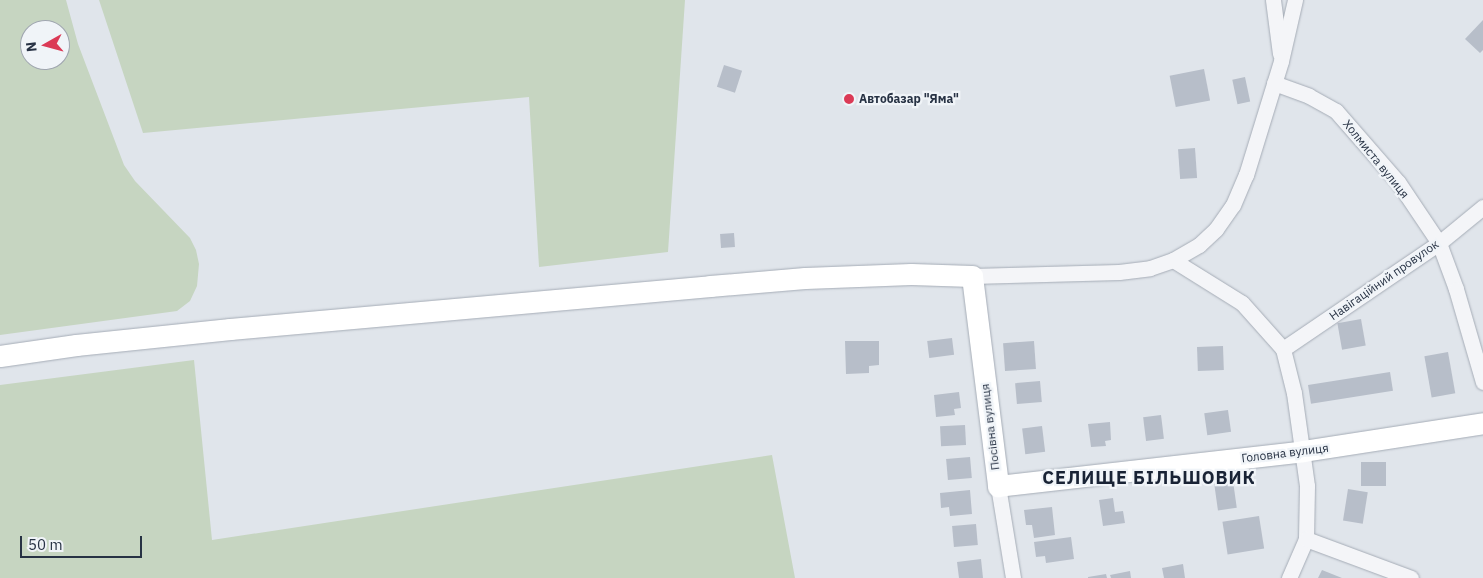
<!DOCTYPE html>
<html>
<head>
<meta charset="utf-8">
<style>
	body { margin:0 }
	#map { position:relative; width:1483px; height:578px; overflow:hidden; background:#e0e5eb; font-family:"IBM Plex Sans",sans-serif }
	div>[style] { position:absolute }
	.green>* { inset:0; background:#c6d5c1 }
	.building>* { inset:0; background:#b7bec9; transform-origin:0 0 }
	.roads { filter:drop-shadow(0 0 1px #a5acb6) drop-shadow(0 0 1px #a5acb6) }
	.street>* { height:15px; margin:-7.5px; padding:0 7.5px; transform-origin:7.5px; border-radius:7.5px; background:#f4f5f8 }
	.secondary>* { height:21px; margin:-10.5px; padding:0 10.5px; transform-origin:10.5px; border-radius:10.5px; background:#fff }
	.dots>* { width:14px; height:14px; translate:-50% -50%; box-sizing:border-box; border:2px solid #f0f4f8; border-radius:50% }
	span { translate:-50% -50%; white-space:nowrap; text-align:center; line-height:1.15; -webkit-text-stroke:4.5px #f0f4f8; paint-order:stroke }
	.poi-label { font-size:12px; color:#273244; font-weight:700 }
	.left { translate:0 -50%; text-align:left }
	.street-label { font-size:12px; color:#273244 }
	.district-label { font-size:18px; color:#192335; font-weight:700; letter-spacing:1px }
	.north { position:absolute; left:20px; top:20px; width:50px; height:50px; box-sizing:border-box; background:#f0f4f8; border:1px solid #a0a6b0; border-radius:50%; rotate:263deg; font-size:14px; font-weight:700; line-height:20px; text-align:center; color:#273244 }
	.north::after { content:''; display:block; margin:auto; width:18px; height:22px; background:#db3a56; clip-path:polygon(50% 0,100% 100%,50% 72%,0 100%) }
	.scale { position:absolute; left:20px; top:536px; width:122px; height:22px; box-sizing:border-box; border:2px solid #273244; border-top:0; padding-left:6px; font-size:15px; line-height:18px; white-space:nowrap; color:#273244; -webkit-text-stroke:4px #f0f4f8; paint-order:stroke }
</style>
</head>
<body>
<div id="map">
	<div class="green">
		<i style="clip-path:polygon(evenodd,0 0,66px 0,78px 44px,124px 165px,135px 181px,190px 238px,196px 250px,199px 264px,197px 286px,190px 301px,177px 311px,0 335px,0 0,30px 30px,60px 30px,60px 60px,30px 60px,30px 30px)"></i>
		<i style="clip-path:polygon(99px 0,685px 0,668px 252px,539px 267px,529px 97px,143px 133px)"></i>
		<i style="clip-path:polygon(194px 360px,212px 540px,772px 455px,795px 578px,0 578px,0 385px)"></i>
	</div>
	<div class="building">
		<i style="clip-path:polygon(1483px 20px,1483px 50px,1480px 53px,1465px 39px)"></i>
		<i style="left:724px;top:65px;width:19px;height:23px;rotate:18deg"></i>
		<i style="left:1204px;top:69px;width:32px;height:35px;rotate:79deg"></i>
		<i style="left:1245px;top:77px;width:25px;height:13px;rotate:78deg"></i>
		<i style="left:1195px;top:148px;width:30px;height:17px;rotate:86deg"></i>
		<i style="left:734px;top:233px;width:14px;height:14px;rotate:86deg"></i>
		<i style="left:1361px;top:319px;width:27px;height:24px;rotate:80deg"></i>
		<i style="left:952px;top:338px;width:17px;height:25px;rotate:83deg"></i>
		<i style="clip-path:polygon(845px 341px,879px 341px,879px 365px,869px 366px,869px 373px,846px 374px)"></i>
		<i style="left:1034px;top:341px;width:28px;height:31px;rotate:86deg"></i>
		<i style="left:1223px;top:346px;width:24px;height:26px;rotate:88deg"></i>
		<i style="left:1448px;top:352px;width:42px;height:24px;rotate:80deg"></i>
		<i style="left:1390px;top:372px;width:19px;height:83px;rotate:81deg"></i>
		<i style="left:1040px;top:381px;width:21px;height:25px;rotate:85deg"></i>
		<i style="clip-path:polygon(959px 392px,961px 408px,954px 409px,955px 415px,936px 417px,934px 395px)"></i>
		<i style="left:1228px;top:410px;width:22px;height:24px;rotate:82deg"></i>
		<i style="left:1161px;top:415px;width:24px;height:18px;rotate:83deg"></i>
		<i style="clip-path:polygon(1110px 422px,1111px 440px,1105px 441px,1106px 446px,1091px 447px,1088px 424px)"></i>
		<i style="left:965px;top:425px;width:20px;height:25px;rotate:87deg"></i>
		<i style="left:1042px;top:426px;width:26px;height:20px;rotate:83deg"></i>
		<i style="left:970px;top:457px;width:21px;height:24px;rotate:85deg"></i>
		<i style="left:1386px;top:462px;width:24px;height:25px;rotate:90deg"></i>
		<i style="left:1233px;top:481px;width:27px;height:19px;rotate:82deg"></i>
		<i style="left:1348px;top:489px;width:20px;height:32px;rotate:9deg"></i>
		<i style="clip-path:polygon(970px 490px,972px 514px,950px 516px,949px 507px,941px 508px,940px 493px)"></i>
		<i style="clip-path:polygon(1113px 498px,1115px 512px,1123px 511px,1125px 523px,1103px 526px,1099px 500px)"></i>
		<i style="clip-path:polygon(1052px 507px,1055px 535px,1034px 538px,1032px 525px,1026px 525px,1024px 510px)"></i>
		<i style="left:1259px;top:516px;width:33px;height:37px;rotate:81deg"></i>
		<i style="left:976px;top:524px;width:21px;height:24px;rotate:85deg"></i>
		<i style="clip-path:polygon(1071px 537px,1074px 559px,1046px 563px,1045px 556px,1036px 557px,1034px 542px)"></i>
		<i style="clip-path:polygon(981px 559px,983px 578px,959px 578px,957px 562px)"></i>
		<i style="clip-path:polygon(1183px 564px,1185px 578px,1164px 578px,1162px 568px)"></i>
		<i style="clip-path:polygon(1322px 570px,1342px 578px,1318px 578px)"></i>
		<i style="clip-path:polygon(1130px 571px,1131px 578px,1111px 578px,1110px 575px)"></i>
		<i style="clip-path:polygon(1106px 574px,1107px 578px,1088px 578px,1088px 577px)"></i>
	</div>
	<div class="roads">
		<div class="street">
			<i style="left:1273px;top:0;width:54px;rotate:82.6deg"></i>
			<i style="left:1274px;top:83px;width:37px;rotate:20deg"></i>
			<i style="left:1309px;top:96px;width:31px;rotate:29deg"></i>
			<i style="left:1336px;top:111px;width:94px;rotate:48.9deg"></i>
			<i style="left:1398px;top:182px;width:73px;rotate:56.1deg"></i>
			<i style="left:1439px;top:243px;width:49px;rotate:69.7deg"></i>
			<i style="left:1456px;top:289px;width:97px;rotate:73.8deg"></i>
			<i style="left:1173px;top:260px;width:81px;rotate:31.9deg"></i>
			<i style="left:1242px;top:303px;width:62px;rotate:48.3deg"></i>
			<i style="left:1283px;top:349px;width:45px;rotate:76deg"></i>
			<i style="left:1294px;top:393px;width:94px;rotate:82deg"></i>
			<i style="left:1307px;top:486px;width:53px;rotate:91.1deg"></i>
			<i style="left:1306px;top:539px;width:43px;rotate:113.6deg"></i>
			<i style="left:972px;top:276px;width:147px;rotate:-1.6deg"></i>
			<i style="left:1119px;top:272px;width:31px;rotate:-7deg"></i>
			<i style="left:1150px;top:268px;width:24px;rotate:-19deg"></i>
			<i style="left:1173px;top:260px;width:30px;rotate:-30deg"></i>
			<i style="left:1199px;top:245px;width:23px;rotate:-43deg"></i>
			<i style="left:1216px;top:229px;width:29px;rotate:-55deg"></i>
			<i style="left:1233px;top:205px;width:33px;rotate:-67deg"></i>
			<i style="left:1246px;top:175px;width:119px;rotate:-72.9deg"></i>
			<i style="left:1281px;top:61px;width:63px;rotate:-77.1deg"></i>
			<i style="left:1283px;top:349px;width:189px;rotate:-34.2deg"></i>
			<i style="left:1439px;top:243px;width:57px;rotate:-39.3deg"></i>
			<i style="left:998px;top:486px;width:93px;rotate:80.7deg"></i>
			<i style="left:1306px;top:539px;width:112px;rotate:20.4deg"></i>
		</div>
		<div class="secondary">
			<i style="left:0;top:356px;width:77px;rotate:-8.2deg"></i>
			<i style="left:76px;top:345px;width:155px;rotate:-5.9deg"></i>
			<i style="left:230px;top:329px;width:482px;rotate:-5.1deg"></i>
			<i style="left:710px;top:286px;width:95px;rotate:-4.8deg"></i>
			<i style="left:805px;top:278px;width:106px;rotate:-2.2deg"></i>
			<i style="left:911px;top:274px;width:61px;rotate:1.9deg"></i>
			<i style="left:972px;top:276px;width:212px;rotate:82.9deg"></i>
			<i style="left:998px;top:486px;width:307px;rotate:-6.5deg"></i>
			<i style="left:1303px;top:451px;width:182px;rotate:-8.8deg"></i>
		</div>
	</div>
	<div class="dots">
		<i style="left:849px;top:99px;background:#db3a56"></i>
	</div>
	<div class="poi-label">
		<span class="left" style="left:859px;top:99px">Автобазар "Яма"</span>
	</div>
	<div class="street-label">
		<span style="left:1376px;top:159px;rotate:51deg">Холмиста вулиця</span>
		<span style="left:1384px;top:280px;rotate:-35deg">Навігаційний провулок</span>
		<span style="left:990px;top:427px;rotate:-97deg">Посівна вулиця</span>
		<span style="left:1285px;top:453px;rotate:-7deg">Головна вулиця</span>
	</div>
	<div class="district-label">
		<span style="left:1149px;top:478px">СЕЛИЩЕ БІЛЬШОВИК</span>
	</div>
	<div class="north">N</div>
	<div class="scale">50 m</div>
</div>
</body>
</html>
